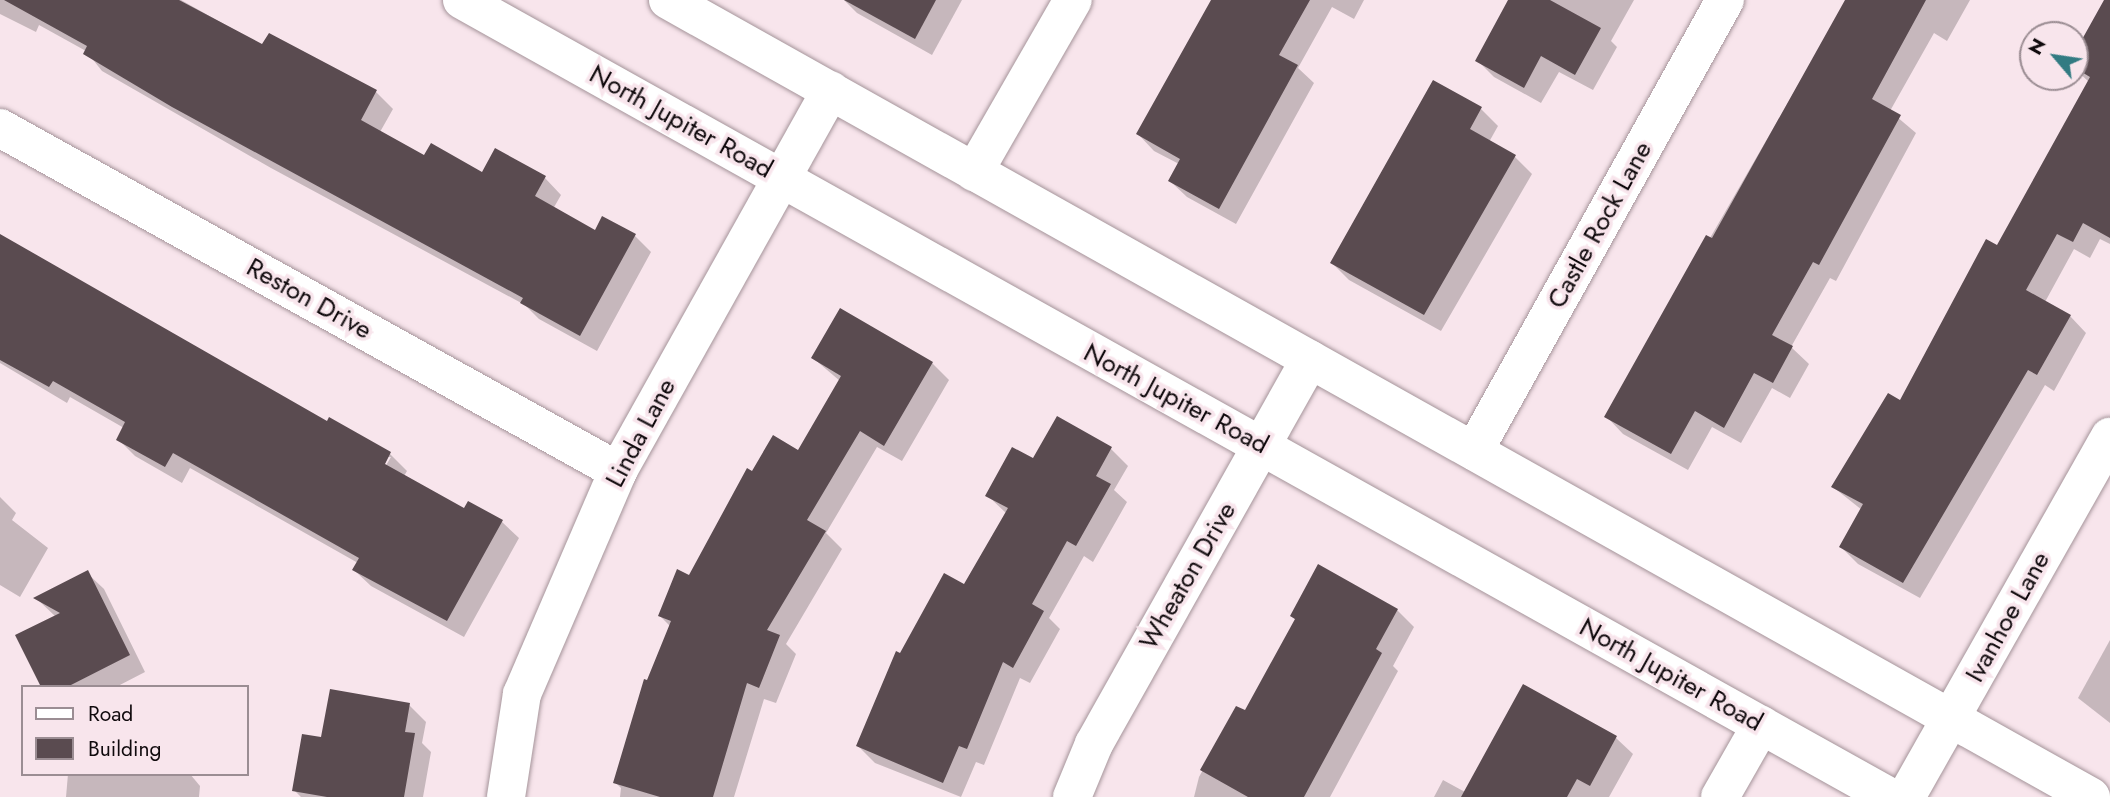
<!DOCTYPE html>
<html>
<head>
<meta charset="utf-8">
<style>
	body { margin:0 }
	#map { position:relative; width:2110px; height:797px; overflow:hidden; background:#f8e5ec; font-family:Jost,sans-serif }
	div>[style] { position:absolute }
	.shadow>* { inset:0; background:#0003 }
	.building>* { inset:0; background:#5a4b50 }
	.roads { filter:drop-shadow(0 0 2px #a5949a) drop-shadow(0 0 2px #a5949a) }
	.minor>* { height:38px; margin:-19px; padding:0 19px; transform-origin:19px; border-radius:19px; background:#fff }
	.primary>* { height:38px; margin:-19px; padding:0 19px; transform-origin:19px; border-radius:19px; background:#fff }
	span { translate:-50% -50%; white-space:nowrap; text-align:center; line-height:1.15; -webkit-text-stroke:7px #f8e5ec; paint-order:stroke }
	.street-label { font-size:26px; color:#100a0d }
	.legend { position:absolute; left:21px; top:685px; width:228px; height:91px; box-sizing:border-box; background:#f8e5ec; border:2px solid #9b8d93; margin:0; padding:9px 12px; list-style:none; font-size:21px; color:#100a0d }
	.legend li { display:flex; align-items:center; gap:14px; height:35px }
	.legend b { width:35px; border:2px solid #9b8d93 }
	.north { position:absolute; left:2019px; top:21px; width:70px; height:70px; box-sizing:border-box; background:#f8e5ec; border:2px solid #9b8d93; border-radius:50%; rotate:299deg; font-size:19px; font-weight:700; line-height:28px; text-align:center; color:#100a0d }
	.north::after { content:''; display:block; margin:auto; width:24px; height:32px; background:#327b82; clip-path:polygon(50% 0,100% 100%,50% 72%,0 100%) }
</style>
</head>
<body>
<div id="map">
	<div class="shadow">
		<i style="clip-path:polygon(0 0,181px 0,263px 46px,269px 36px,376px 92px,393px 109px,380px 132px,425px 157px,483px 174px,545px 178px,561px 195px,553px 209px,595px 232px,635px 236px,651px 252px,597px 351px,539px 319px,525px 305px,271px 168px,102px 71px,86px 51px,39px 25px,36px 32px,0 14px)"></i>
		<i style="clip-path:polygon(844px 0,962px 0,932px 55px,857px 13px)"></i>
		<i style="clip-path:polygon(1213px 0,1364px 0,1354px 19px,1332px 7px,1298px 68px,1314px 83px,1236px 224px,1187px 197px,1170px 181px,1179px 164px,1154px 151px,1138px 134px)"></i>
		<i style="clip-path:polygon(1510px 0,1634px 0,1611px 41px,1617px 47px,1593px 90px,1559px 72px,1541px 103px,1494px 77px,1477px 60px)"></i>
		<i style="clip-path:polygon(1847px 0,1970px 0,1947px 41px,1934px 33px,1890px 111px,1916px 133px,1836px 281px,1830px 278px,1791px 347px,1809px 364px,1790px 398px,1772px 388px,1741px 443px,1712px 427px,1688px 470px,1623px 434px,1607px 417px)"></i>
		<i style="clip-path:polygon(2106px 0,2110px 0,2110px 244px,2100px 239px,2090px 258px,2074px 249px,2045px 302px,2070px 316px,2086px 333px,2054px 391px,2045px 385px,1920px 598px,1858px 564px,1841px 547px,1862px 510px,1833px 487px,1900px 402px,1997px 247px,2089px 82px,2075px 69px,2075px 56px)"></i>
		<i style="clip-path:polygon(1481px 109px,1498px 126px,1489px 142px,1515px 157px,1532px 174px,1441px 331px,1349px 280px,1332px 263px)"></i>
		<i style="clip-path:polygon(evenodd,0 237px,327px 424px,390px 454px,407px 471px,404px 476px,465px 510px,469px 503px,502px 522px,519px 538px,464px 637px,371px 586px,354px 570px,358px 563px,190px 468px,182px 483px,135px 456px,118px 439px,124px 428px,70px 397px,67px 403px,0 363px,0 237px,387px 457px,391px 457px,382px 472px,387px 457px)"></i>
		<i style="clip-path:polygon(813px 358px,932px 363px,949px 380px,902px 461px,877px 447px,826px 533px,842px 549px,786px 644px,796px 654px,776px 703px,764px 699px,734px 797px,620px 797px,621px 788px,615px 782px,671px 627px,660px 616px,690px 577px,753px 473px,799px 452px,840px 381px)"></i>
		<i style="clip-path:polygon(1111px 449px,1128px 466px,1114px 490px,1127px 502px,1093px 562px,1084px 556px,1049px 618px,1060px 629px,1030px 683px,1020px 678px,984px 765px,976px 762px,961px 797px,875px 763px,858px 746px,900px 655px,965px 587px,1007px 514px,987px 495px,1033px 461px)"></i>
		<i style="clip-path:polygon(0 497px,16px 513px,12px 520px,48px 548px,20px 597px,0 585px)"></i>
		<i style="clip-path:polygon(1319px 567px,1397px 610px,1414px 627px,1393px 666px,1398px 671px,1330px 797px,1194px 797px,1199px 777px,1237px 708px,1245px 713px,1296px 620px,1292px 616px)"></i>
		<i style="clip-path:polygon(87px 573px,104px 589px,145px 672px,116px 687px,43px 687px,56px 617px,36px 598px)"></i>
		<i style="clip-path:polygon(2110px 640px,2110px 723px,2078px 698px)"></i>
		<i style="clip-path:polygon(1524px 687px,1616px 738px,1633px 754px,1609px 797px,1434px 797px,1443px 780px,1465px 792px)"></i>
		<i style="clip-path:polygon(409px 705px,426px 722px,422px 743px,431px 752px,423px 797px,301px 797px,294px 790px,323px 739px)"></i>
		<i style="clip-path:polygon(68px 774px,190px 774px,200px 786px,199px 797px,66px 797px)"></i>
	</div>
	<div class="building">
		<i style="clip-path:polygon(4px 0,179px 0,262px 44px,269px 33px,377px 90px,361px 120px,424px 155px,431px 143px,482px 172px,495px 148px,546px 176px,535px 196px,595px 230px,602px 216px,636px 234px,580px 336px,520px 303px,523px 298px,172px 107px,83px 54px,87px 46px)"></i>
		<i style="clip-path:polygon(844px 0,936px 0,915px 39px)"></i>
		<i style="clip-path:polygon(1211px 0,1310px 0,1279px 55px,1298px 65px,1219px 209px,1168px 181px,1180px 159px,1136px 134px)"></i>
		<i style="clip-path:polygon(1508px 0,1550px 0,1601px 28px,1575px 75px,1541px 56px,1524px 88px,1475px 61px)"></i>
		<i style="clip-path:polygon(1845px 0,1926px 0,1872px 99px,1901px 115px,1819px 265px,1813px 262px,1772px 335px,1793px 346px,1773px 383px,1754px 373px,1724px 428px,1695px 411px,1671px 454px,1604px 417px,1706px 235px,1712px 238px)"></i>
		<i style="clip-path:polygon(2104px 0,2110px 0,2110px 238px,2083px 223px,2073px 242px,2057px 234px,2026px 290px,2071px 315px,2037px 375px,2028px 370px,1903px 583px,1839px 547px,1863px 504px,1831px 487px,1888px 393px,1900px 400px,1986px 239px,1997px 245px,2090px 77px,2075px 68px,2075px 52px)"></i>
		<i style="clip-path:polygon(1433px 80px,1482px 107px,1470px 129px,1516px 155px,1424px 315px,1330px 263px)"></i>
		<i style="clip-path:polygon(0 234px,327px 421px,329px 417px,391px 452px,385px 464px,464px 508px,468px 501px,503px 520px,447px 621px,352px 570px,359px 558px,173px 453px,165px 467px,116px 440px,125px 422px,53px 381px,49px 387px,0 360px)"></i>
		<i style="clip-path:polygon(840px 308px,933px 362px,884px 446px,860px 431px,807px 520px,826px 531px,767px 630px,780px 635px,759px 688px,747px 683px,713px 797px,660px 797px,613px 783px,644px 679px,647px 680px,671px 621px,658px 616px,677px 569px,689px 575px,747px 468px,752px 471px,773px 435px,798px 450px,841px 376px,811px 358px)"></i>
		<i style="clip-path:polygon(1057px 416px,1112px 447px,1096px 476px,1111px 484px,1076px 546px,1067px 541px,1032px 604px,1044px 611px,1013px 668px,1003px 662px,967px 749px,959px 746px,943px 783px,856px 746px,896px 651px,900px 653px,944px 573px,964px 584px,1008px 508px,985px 496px,1012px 447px,1033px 458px)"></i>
		<i style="clip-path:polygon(1318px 564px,1398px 609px,1376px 649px,1382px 653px,1304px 797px,1248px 797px,1200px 770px,1236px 706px,1245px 710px,1295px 619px,1290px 616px)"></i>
		<i style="clip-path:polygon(88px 570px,130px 655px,67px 687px,41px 687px,15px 635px,60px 613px,33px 598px)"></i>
		<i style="clip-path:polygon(1523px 684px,1617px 736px,1590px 786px,1577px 779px,1567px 797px,1461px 797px)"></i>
		<i style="clip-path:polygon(330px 689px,410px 703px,405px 732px,415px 733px,404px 797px,327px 797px,292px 791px,302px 734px,321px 737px)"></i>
	</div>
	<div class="roads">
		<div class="minor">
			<i style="left:0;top:128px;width:707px;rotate:29.03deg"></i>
			<i style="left:974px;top:172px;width:198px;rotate:-60.1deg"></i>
			<i style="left:1474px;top:451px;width:516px;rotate:-60.9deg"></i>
			<i style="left:506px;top:797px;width:104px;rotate:-81.2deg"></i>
			<i style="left:522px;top:694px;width:243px;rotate:-66.7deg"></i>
			<i style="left:618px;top:471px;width:436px;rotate:-60.8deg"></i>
			<i style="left:1072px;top:797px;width:57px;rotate:-67.5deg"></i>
			<i style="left:1094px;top:744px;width:441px;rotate:-60.7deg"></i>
			<i style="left:1720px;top:797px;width:83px;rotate:-60.3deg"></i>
			<i style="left:1906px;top:797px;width:414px;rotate:-60.5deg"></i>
		</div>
		<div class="primary">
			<i style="left:462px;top:0;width:1635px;rotate:29.17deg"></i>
			<i style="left:668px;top:0;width:1631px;rotate:29.25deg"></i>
		</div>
	</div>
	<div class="street-label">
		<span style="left:681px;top:122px;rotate:29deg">North Jupiter Road</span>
		<span style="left:1600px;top:225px;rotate:-61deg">Castle Rock Lane</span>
		<span style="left:309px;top:299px;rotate:29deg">Reston Drive</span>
		<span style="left:1176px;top:399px;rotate:28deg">North Jupiter Road</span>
		<span style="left:641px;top:433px;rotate:-62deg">Linda Lane</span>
		<span style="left:1188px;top:576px;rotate:-60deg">Wheaton Drive</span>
		<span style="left:2008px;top:617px;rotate:-61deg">Ivanhoe Lane</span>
		<span style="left:1671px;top:675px;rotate:29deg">North Jupiter Road</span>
	</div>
	<ul class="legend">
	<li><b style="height:9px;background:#fff"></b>Road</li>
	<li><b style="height:19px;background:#5a4b50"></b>Building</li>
	</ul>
	<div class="north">N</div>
</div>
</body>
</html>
